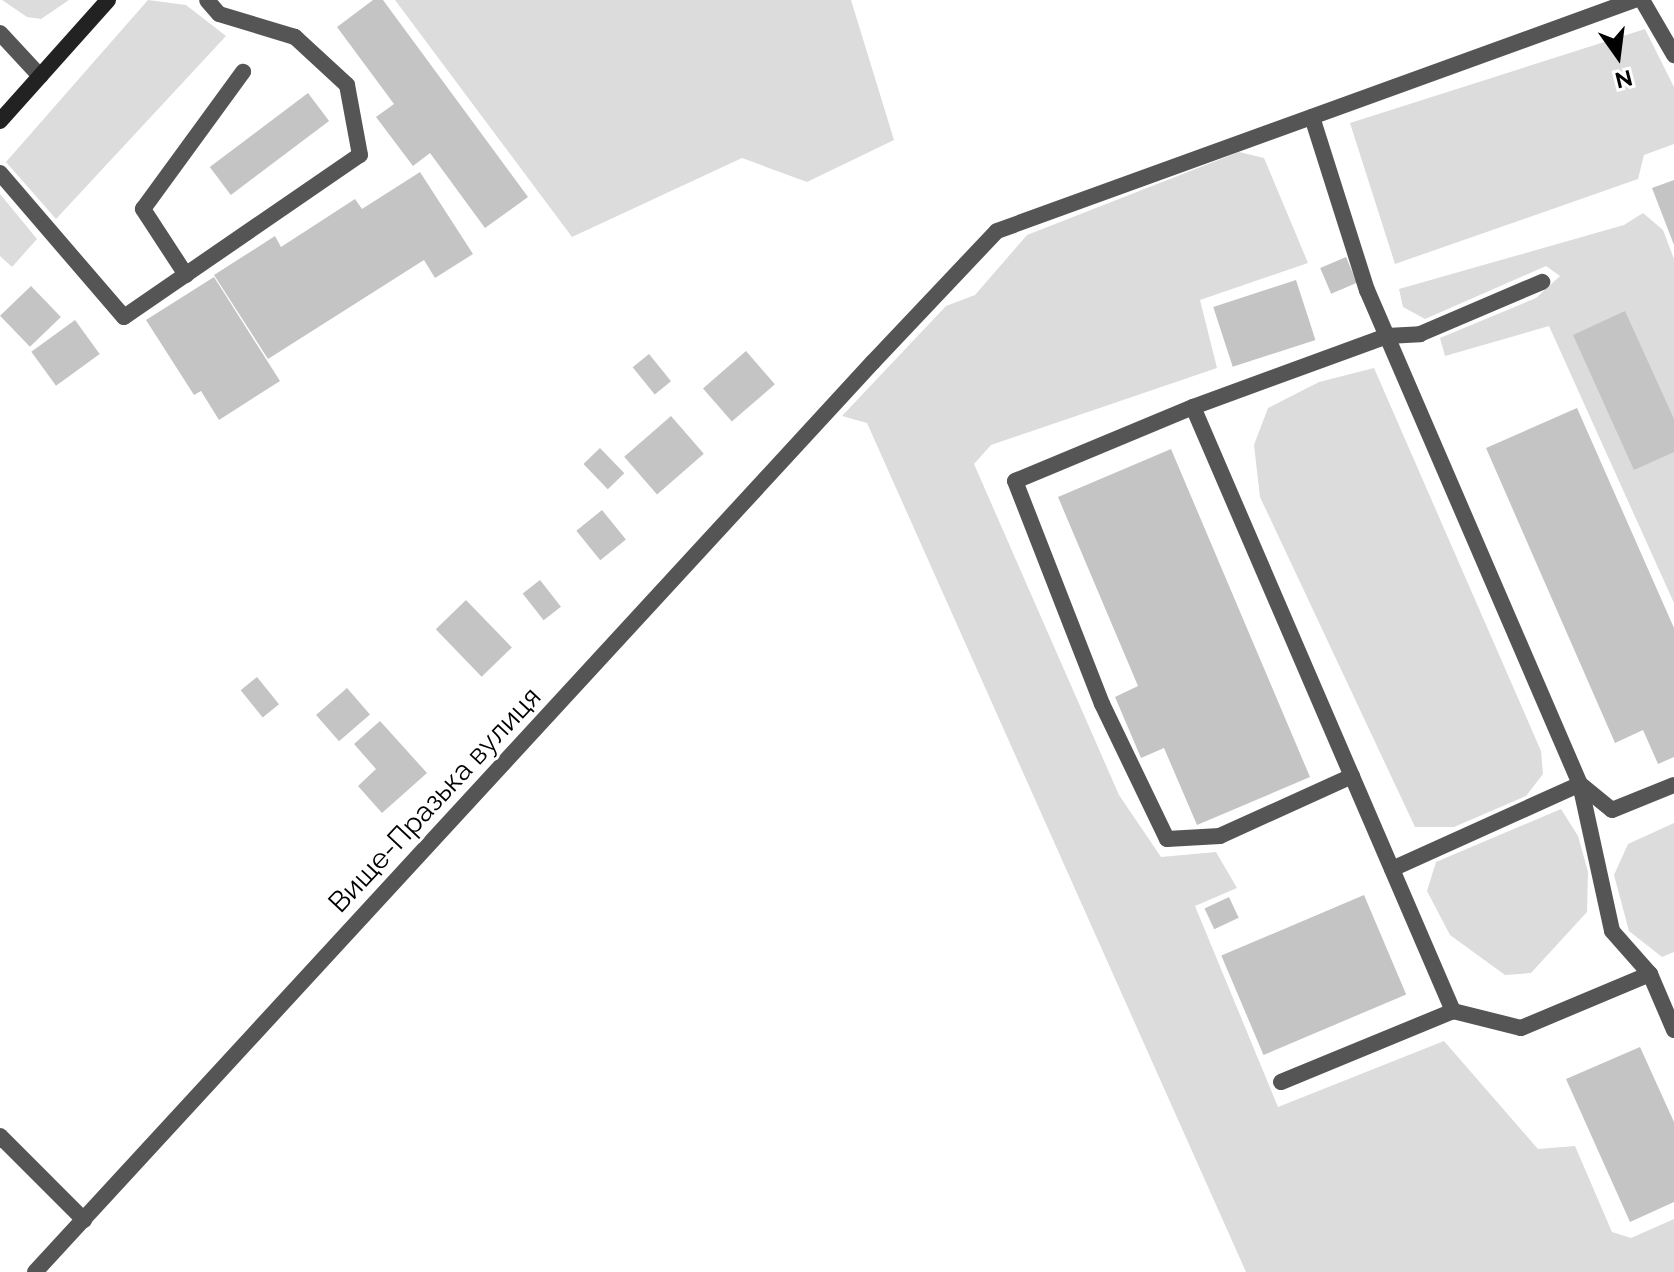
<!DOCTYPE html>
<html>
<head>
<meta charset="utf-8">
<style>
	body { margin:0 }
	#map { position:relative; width:1674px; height:1272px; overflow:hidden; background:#fff; font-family:Raleway,sans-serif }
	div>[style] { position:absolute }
	.green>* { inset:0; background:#dcdcdc }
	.building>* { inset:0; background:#c4c4c4; transform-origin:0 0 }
	.lane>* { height:16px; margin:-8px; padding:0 8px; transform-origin:8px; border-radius:8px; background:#555 }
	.street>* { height:16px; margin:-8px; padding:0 8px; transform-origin:8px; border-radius:8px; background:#555 }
	.secondary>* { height:16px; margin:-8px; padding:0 8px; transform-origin:8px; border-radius:8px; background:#222 }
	span { translate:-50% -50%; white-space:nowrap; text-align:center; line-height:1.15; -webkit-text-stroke:6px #fff; paint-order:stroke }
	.street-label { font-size:28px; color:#000 }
	.north { position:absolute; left:1578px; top:16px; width:80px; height:80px; -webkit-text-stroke:6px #fff; paint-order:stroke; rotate:166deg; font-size:22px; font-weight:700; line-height:32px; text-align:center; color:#000 }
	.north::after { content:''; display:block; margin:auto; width:28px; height:36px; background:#000; clip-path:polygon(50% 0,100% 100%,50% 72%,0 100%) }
</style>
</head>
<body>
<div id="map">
	<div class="green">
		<i style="clip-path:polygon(2px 0,69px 0,41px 19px,27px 17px)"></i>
		<i style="clip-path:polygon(148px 0,186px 5px,226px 36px,56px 219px,6px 162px)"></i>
		<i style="clip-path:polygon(395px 0,851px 0,894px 140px,807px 182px,742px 158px,572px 237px)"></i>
		<i style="clip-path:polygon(1645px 29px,1674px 87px,1674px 144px,1644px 155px,1638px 179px,1395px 264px,1350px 123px)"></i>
		<i style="clip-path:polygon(1239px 152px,1264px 158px,1308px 263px,1200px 300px,1217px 368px,991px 445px,974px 464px,1119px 795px,1161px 857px,1216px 852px,1237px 888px,1195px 906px,1278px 1107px,1444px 1041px,1538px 1149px,1575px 1146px,1612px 1232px,1631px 1238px,1674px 1219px,1674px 1272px,1246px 1272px,867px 423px,842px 416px,946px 306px,975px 295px,1027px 235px)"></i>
		<i style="clip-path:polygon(0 194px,37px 239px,12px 267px,0 256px)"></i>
		<i style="clip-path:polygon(1643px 213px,1663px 230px,1674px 259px,1674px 603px,1549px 326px,1445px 356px,1440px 338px,1536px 298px,1560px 276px,1546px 266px,1425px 319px,1403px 307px,1399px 289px,1624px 225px)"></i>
		<i style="clip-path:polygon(1374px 368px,1541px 751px,1543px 774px,1526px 796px,1454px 827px,1415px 827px,1260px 497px,1254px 445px,1268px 408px,1319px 382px)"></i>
		<i style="clip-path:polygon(1561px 809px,1578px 836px,1588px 872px,1587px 912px,1531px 973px,1505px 975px,1450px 935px,1427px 891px,1436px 862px)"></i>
		<i style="clip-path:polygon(1674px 823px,1674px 952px,1662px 957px,1629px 931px,1614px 875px,1628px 844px)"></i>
	</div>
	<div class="building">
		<i style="clip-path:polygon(373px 0,383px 0,528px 197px,485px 228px,430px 153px,413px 166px,376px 117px,394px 104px,337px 27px)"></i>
		<i style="left:308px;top:93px;width:35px;height:123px;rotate:53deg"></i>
		<i style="clip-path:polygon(420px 172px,473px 254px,435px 278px,424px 260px,268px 359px,214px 275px,275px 236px,281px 247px,355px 199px,362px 209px)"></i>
		<i style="clip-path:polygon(1674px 180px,1674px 245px,1652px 188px)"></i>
		<i style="left:1346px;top:257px;width:28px;height:28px;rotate:67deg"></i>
		<i style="clip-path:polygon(214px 277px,280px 381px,219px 420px,201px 391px,194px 395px,146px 320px)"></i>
		<i style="left:1296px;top:280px;width:63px;height:87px;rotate:72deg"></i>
		<i style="left:31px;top:286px;width:43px;height:43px;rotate:46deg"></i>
		<i style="clip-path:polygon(1625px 311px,1674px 419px,1674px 452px,1634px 470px,1573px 335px)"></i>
		<i style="left:75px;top:320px;width:42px;height:54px;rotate:54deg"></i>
		<i style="left:746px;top:351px;width:44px;height:57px;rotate:49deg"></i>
		<i style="left:649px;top:354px;width:35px;height:21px;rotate:51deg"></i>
		<i style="clip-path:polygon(1577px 408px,1674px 628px,1674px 757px,1658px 764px,1643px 730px,1615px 743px,1486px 448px)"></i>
		<i style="left:671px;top:416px;width:50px;height:62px;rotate:49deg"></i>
		<i style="left:600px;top:448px;width:35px;height:23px;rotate:46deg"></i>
		<i style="clip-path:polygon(1171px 449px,1310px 777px,1197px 825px,1164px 748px,1141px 758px,1115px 697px,1138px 686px,1058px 497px)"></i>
		<i style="left:602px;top:510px;width:38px;height:33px;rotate:51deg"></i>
		<i style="left:540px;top:580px;width:34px;height:22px;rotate:52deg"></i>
		<i style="left:466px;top:600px;width:66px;height:42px;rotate:46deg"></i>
		<i style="left:257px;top:677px;width:35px;height:21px;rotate:51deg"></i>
		<i style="left:347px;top:688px;width:35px;height:41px;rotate:49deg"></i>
		<i style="clip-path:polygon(380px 721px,427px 773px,382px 813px,358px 786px,376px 769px,354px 744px)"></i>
		<i style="left:1364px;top:895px;width:108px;height:155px;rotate:67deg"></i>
		<i style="left:1229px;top:897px;width:23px;height:27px;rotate:65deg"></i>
		<i style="clip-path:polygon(1640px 1047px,1674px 1122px,1674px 1202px,1630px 1222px,1566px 1079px)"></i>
	</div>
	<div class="lane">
		<i style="left:1642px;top:0;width:64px;rotate:59.8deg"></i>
		<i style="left:1312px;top:117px;width:182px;rotate:72.4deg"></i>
		<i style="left:1367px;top:290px;width:538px;rotate:66.68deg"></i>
		<i style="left:1580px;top:784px;width:150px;rotate:77.7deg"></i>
		<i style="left:1612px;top:931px;width:57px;rotate:48.5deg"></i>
		<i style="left:1650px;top:974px;width:61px;rotate:66.8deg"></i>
		<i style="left:0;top:173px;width:190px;rotate:49.3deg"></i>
		<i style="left:124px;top:317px;width:286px;rotate:-34.5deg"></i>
		<i style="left:360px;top:155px;width:71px;rotate:-100.5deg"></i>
		<i style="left:347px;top:85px;width:71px;rotate:-137.3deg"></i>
		<i style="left:295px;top:37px;width:79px;rotate:-163.2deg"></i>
		<i style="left:219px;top:14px;width:18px;rotate:-131deg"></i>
		<i style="left:186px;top:275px;width:79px;rotate:-123.1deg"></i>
		<i style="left:143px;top:209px;width:170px;rotate:-53.9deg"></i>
		<i style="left:873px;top:362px;width:180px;rotate:-46.6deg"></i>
		<i style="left:997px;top:231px;width:678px;rotate:-19.93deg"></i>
		<i style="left:1193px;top:407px;width:207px;rotate:-20.1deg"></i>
		<i style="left:1387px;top:336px;width:33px;rotate:-3deg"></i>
		<i style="left:1420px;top:334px;width:133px;rotate:-23.1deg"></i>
		<i style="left:1352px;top:776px;width:145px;rotate:155.6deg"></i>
		<i style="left:1220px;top:836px;width:53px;rotate:176.8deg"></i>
		<i style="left:1167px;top:839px;width:150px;rotate:-115.7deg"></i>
		<i style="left:1102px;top:704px;width:239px;rotate:-111.3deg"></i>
		<i style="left:1015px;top:481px;width:193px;rotate:-22.6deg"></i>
		<i style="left:1193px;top:407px;width:658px;rotate:66.71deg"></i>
		<i style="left:1392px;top:869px;width:206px;rotate:-24.3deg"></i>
		<i style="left:1580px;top:784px;width:41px;rotate:39.1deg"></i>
		<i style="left:1612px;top:810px;width:67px;rotate:-22deg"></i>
		<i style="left:1281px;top:1082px;width:186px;rotate:-22.4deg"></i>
		<i style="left:1453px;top:1011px;width:70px;rotate:14deg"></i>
		<i style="left:1521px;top:1028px;width:140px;rotate:-22.7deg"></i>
	</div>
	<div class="street">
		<i style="left:0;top:33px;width:59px;rotate:47.1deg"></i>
		<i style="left:0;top:1136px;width:119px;rotate:45deg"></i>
		<i style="left:35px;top:1272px;width:1237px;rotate:-47.36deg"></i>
	</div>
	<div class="secondary">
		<i style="left:0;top:121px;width:162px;rotate:-48.2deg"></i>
	</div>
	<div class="street-label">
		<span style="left:435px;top:800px;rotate:-47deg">Вище-Празька вулиця</span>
	</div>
	<div class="north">N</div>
</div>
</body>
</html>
